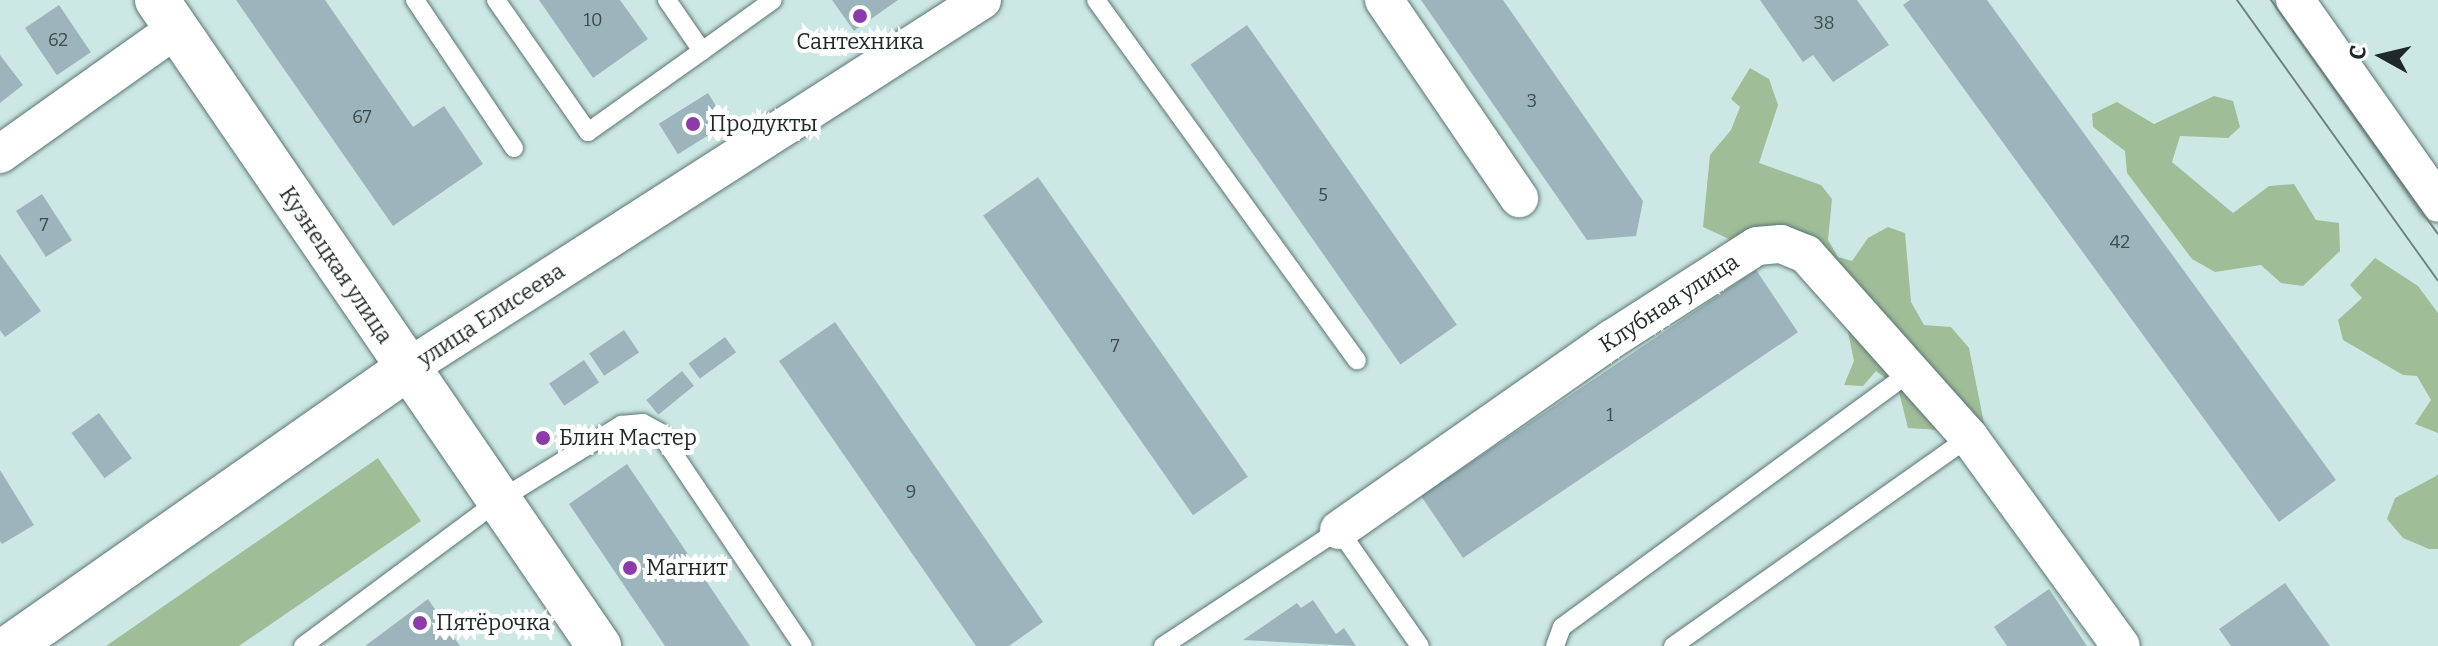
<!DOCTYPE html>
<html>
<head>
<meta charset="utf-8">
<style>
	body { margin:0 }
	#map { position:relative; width:2438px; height:646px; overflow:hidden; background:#cce8e5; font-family:Bitter,serif }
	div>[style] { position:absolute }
	.green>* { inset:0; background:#9fbe98 }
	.building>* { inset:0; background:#9cb5bc; transform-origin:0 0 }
	.roads { filter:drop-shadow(0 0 2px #5c7573) drop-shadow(0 0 2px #5c7573) }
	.service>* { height:18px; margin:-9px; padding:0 9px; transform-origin:9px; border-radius:9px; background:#fff }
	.minor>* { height:38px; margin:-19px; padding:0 19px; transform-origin:19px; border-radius:19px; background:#fff }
	.tertiary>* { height:44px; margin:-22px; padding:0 22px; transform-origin:22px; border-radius:22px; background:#fff }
	.tram>* { height:2px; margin:-1px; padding:0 1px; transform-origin:1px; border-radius:1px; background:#6e817f }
	.dots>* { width:22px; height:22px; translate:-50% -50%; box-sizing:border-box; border:4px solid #fff; border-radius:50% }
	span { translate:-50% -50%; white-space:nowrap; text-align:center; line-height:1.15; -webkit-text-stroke:8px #fff; paint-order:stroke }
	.number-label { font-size:18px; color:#3e4c4d }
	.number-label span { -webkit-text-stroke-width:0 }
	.poi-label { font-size:22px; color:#1e2928 }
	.left { translate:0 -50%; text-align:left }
	.street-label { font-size:22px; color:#1e2928 }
	.north { position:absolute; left:2342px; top:16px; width:80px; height:80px; -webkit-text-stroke:6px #fff; paint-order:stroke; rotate:278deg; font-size:22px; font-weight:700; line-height:32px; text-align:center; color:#1e2928 }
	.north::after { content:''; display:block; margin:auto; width:28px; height:36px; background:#1e2928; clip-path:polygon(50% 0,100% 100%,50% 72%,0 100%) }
</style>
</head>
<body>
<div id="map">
	<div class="green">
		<i style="clip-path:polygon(1750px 68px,1769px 79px,1778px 105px,1759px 163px,1821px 185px,1832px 199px,1828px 240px,1838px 257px,1852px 261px,1868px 238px,1888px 227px,1905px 233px,1911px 302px,1924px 325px,1951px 327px,1969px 348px,1986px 433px,1908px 428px,1898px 388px,1876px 371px,1863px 386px,1844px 385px,1854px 361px,1844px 312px,1849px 294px,1703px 227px,1710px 155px,1731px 130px,1740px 107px,1731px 99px)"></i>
		<i style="clip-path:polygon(2214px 96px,2233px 101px,2240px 127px,2228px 138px,2180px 136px,2172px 162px,2233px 213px,2269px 186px,2294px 184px,2316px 220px,2339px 223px,2340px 251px,2303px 286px,2281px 283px,2261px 265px,2215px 272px,2192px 259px,2127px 173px,2125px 151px,2093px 127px,2092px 114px,2117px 102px,2154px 124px)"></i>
		<i style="clip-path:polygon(2375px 258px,2418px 286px,2438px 313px,2438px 433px,2415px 424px,2431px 400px,2417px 376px,2403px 375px,2343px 340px,2338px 320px,2362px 298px,2350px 285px)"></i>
		<i style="clip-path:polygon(378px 458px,421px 521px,239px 646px,106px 646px)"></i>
		<i style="clip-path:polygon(2438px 475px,2438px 549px,2429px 549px,2403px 538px,2387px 519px,2395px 498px)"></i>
	</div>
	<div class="building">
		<i style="clip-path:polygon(236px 0,325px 0,413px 127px,444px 106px,483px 164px,393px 226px)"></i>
		<i style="clip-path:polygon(539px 0,620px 0,648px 39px,593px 78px)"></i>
		<i style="clip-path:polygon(832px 0,898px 0,854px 31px)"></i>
		<i style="clip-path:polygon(1421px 0,1503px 0,1643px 201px,1636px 236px,1587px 240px)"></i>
		<i style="clip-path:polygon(1760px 0,1857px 0,1889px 45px,1833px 82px,1813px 55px,1803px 62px)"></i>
		<i style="clip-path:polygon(1910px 0,1987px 0,2336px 480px,2279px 522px,1903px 5px)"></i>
		<i style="left:59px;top:5px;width:57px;height:41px;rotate:56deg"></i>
		<i style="left:1247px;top:25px;width:366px;height:69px;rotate:55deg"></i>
		<i style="clip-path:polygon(0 55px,23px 85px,0 103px)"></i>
		<i style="left:708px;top:93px;width:36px;height:58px;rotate:58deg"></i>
		<i style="left:1038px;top:177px;width:366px;height:67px;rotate:55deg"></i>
		<i style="left:42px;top:194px;width:55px;height:31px;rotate:57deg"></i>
		<i style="clip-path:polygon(0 254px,41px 311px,5px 337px,0 330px)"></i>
		<i style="left:1756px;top:270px;width:75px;height:404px;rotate:56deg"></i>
		<i style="clip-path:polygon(835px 322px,1043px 622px,1009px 646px,976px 646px,779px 361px)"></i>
		<i style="left:624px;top:330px;width:27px;height:42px;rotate:56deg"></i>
		<i style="left:725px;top:337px;width:19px;height:45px;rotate:54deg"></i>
		<i style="left:584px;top:360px;width:27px;height:42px;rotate:56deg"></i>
		<i style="left:682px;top:371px;width:19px;height:46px;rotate:51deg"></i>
		<i style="left:99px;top:413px;width:56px;height:34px;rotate:54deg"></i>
		<i style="left:537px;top:428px;width:15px;height:15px;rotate:11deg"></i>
		<i style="clip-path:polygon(627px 464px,750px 646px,665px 646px,569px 504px)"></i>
		<i style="clip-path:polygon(0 470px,34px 525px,2px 544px,0 541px)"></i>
		<i style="clip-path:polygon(2285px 583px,2330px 646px,2231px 646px,2219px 629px)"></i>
		<i style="clip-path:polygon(2049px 589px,2087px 646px,2007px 646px,1994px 627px)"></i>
		<i style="clip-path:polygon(428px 599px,460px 646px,365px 646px)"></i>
		<i style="clip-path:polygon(1313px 600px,1336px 634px,1344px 628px,1356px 646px,1243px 640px,1297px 603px,1301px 608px)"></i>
	</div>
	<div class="roads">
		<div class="service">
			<i style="left:415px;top:0;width:178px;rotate:56.2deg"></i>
			<i style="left:496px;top:0;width:161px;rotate:55.1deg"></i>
			<i style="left:588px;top:132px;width:140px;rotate:-35.4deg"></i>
			<i style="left:667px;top:0;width:62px;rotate:55.5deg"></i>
			<i style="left:702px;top:51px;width:87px;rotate:-35.7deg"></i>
			<i style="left:1096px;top:0;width:445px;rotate:54.1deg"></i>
			<i style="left:303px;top:646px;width:243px;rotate:-36.6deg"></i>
			<i style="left:498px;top:501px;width:145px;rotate:-31.7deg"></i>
			<i style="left:621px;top:425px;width:22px;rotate:-5deg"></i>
			<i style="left:643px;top:423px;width:18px;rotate:29deg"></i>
			<i style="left:659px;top:432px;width:258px;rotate:56.1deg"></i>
			<i style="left:1163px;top:646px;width:211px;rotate:-33.4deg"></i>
			<i style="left:1339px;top:530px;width:141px;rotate:55.1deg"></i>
			<i style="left:1555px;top:646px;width:20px;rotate:-70deg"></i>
			<i style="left:1562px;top:627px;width:430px;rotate:-36.2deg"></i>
			<i style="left:1673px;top:646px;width:362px;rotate:-35.2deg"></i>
		</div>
		<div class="minor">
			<i style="left:1384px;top:0;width:240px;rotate:55.7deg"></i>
			<i style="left:2295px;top:0;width:248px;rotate:54.8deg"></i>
			<i style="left:0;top:154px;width:216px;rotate:-35.4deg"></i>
			<i style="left:406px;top:369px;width:684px;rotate:-32.64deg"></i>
			<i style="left:1339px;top:530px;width:333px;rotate:-35deg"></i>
			<i style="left:1612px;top:339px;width:172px;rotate:-32.7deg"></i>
			<i style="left:1757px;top:246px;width:24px;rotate:-5deg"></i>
			<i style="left:1781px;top:244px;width:27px;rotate:22deg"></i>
			<i style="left:1806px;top:254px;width:245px;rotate:48.3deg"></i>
			<i style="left:1969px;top:437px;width:258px;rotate:54deg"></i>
		</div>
		<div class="tertiary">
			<i style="left:157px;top:0;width:783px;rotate:55.62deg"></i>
			<i style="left:11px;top:646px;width:482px;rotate:-35deg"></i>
		</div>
	</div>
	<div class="tram">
		<i style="left:2237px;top:0;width:345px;rotate:54.4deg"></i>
		<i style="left:2271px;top:0;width:287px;rotate:54.5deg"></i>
	</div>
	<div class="dots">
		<i style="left:860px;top:16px;background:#8d3baa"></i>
		<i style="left:693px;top:124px;background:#8d3baa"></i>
		<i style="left:543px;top:438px;background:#8d3baa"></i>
		<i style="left:630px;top:568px;background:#8d3baa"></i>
		<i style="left:420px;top:623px;background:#8d3baa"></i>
	</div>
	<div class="number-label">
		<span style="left:593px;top:20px">10</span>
		<span style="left:1824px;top:23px">38</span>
		<span style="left:58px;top:40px">62</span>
		<span style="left:1532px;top:101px">3</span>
		<span style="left:362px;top:117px">67</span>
		<span style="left:1323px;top:195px">5</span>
		<span style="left:44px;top:225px">7</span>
		<span style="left:2120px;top:242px">42</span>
		<span style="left:1115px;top:346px">7</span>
		<span style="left:1610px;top:415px">1</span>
		<span style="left:911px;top:492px">9</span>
	</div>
	<div class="poi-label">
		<span style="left:860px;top:42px">Сантехника</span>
		<span class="left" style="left:709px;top:124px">Продукты</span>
		<span class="left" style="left:559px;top:438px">Блин Мастер</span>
		<span class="left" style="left:646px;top:568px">Магнит</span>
		<span class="left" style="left:436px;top:623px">Пятёрочка</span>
	</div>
	<div class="street-label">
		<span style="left:336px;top:265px;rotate:56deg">Кузнецкая улица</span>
		<span style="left:1669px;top:303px;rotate:-33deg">Клубная улица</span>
		<span style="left:491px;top:315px;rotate:-33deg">улица Елисеева</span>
	</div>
	<div class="north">С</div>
</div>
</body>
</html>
